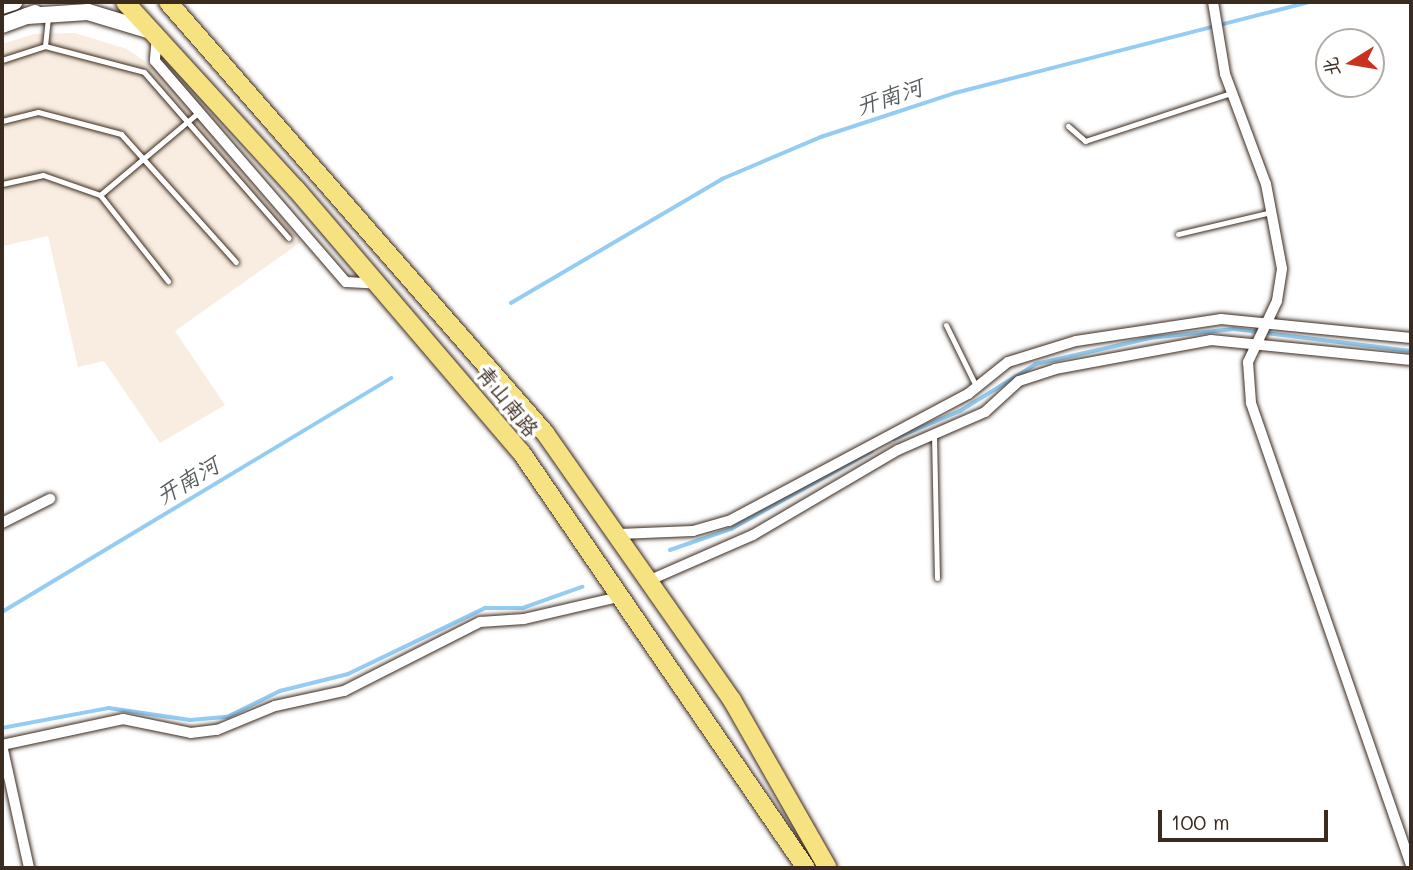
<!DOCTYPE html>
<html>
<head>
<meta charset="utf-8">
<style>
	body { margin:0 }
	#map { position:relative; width:1413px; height:870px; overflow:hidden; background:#fff; font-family:Mali,"LXGW WenKai TC",sans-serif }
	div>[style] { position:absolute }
	.built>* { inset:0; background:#f8ede0 }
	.stream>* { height:3.5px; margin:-1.75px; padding:0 1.75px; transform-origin:1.75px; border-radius:1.75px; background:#94ccf3 }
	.roads { filter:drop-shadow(0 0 2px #3b2a1e) drop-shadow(0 0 2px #3b2a1e) }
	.lane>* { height:5px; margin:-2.5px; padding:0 2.5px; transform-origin:2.5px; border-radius:2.5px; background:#fff }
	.street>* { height:10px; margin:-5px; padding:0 5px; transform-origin:5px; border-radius:5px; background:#fff }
	.secondary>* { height:16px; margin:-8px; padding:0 8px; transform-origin:8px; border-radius:8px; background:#fff }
	.primary>* { height:18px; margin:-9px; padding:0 9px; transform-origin:9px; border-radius:9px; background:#f7e281 }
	span { translate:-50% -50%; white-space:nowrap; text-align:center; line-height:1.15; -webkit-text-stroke:7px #fff; paint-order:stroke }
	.street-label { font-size:21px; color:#3b2a1e }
	.water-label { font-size:23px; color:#565b5e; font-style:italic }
	.frame { position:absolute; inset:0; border:4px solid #3b2a1e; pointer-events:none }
	.north { position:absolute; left:1315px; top:28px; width:70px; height:70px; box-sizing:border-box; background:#fff; border:2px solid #b1aaa5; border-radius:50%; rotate:259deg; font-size:19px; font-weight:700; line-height:28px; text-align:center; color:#3b2a1e }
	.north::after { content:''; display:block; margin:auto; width:24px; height:32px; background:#c8321e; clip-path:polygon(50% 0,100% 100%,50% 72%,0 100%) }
	.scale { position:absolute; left:1158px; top:810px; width:170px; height:32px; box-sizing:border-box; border:4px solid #3b2a1e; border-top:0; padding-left:9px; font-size:21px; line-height:24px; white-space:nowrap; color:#3b2a1e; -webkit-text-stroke:5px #fff; paint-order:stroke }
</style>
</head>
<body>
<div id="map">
	<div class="built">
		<i style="clip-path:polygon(75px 33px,127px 49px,157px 70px,301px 242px,175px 331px,225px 405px,160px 443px,104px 361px,78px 367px,48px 236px,2px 246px,2px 44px,34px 34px)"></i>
	</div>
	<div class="stream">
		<i style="left:511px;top:303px;width:245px;rotate:-30.4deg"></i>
		<i style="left:722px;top:179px;width:108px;rotate:-23deg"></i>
		<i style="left:821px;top:137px;width:141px;rotate:-18.2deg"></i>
		<i style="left:955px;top:93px;width:366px;rotate:-14.4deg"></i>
		<i style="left:894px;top:439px;width:72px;rotate:-23deg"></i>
		<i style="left:960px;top:411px;width:89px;rotate:-31.7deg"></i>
		<i style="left:1036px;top:364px;width:117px;rotate:-12.8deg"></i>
		<i style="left:1150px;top:338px;width:84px;rotate:-6.1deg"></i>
		<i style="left:1234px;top:329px;width:178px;rotate:7.1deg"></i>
		<i style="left:670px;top:550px;width:65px;rotate:-19deg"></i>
		<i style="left:731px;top:529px;width:161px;rotate:-29deg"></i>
		<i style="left:2px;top:612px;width:454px;rotate:-31deg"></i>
		<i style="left:2px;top:728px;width:109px;rotate:-10.6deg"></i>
		<i style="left:109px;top:708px;width:82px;rotate:8.4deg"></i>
		<i style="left:190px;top:720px;width:37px;rotate:-5deg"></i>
		<i style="left:227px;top:717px;width:59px;rotate:-26.1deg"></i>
		<i style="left:280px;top:691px;width:70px;rotate:-14deg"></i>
		<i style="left:348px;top:674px;width:152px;rotate:-25.7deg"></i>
		<i style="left:485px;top:608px;width:38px"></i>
		<i style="left:523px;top:608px;width:63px;rotate:-19.6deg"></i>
	</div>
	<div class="roads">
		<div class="lane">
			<i style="left:45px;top:46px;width:28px;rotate:-84deg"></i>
			<i style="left:2px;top:60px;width:45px;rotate:-18deg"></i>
			<i style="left:45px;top:46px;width:102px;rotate:14.7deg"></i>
			<i style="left:144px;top:72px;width:220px;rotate:48.9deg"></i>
			<i style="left:2px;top:121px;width:37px;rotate:-14deg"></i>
			<i style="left:38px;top:112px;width:86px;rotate:14.8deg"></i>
			<i style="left:121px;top:134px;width:172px;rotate:48.1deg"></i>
			<i style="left:1068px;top:126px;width:23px;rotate:41deg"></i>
			<i style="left:1085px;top:141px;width:154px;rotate:-18.2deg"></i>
			<i style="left:2px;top:184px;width:42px;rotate:-12.4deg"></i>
			<i style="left:43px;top:175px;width:60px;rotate:19.3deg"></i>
			<i style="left:100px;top:195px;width:110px;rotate:51.7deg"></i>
			<i style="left:100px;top:195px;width:129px;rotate:-40deg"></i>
			<i style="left:1178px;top:234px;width:96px;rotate:-13.3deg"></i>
			<i style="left:946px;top:325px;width:70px;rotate:63.8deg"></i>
			<i style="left:934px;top:435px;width:143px;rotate:88.8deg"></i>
		</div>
		<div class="street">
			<i style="left:1213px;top:2px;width:73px;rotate:80.5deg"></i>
			<i style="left:1225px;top:74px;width:117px;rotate:69.6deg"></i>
			<i style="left:1266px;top:184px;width:86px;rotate:79.3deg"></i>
			<i style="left:1282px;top:269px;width:32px;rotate:99deg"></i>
			<i style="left:1277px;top:301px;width:68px;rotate:115.4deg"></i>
			<i style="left:1248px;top:362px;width:41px;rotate:85.8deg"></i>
			<i style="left:1251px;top:403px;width:489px;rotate:70.9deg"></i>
			<i style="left:157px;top:36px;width:25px;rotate:95deg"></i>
			<i style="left:155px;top:61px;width:292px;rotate:49.2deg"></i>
			<i style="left:346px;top:282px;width:33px;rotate:3deg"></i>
			<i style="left:2px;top:523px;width:54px;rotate:-26.6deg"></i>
			<i style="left:619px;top:534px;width:74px;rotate:-2.3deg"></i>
			<i style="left:693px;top:531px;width:37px;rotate:-16deg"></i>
			<i style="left:729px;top:521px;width:271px;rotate:-28deg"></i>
			<i style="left:968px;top:394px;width:51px;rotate:-38.7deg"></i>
			<i style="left:1008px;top:362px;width:71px;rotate:-17.2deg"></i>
			<i style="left:1076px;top:341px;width:147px;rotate:-8.6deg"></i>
			<i style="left:1221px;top:319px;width:191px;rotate:5.7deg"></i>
			<i style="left:650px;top:580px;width:112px;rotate:-23.6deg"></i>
			<i style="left:753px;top:535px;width:168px;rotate:-30.4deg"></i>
			<i style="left:898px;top:450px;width:95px;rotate:-23.6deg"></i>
			<i style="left:985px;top:412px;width:46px;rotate:-42.4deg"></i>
			<i style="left:1019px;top:381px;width:38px;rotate:-18deg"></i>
			<i style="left:1055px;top:369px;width:159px;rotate:-10.5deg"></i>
			<i style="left:1211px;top:340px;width:201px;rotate:5.7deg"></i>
			<i style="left:2px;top:745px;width:124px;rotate:-12.1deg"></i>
			<i style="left:123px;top:719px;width:69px;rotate:11.6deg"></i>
			<i style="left:191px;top:733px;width:26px;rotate:-7deg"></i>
			<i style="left:217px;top:730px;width:63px;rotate:-22.5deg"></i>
			<i style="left:275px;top:706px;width:71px;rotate:-12.3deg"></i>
			<i style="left:344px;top:691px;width:153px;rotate:-26.9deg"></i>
			<i style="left:480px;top:622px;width:44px;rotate:-3.9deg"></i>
			<i style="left:524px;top:619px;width:102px;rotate:-13.1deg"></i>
			<i style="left:2px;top:745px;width:126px;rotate:77.6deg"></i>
		</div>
		<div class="secondary">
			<i style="left:2px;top:6px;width:13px;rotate:-18deg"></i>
			<i style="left:27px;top:16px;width:61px;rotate:-3.8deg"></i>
			<i style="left:88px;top:12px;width:66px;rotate:16.8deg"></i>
			<i style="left:2px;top:25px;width:35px;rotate:-20deg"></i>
		</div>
		<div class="primary">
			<i style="left:125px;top:2px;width:253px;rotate:47.6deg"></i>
			<i style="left:296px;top:189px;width:346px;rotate:49.5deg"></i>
			<i style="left:521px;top:452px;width:504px;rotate:55.59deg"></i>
			<i style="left:168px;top:2px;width:573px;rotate:48.82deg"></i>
			<i style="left:545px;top:433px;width:326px;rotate:55deg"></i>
			<i style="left:732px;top:700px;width:193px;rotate:60.3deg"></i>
		</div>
	</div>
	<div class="street-label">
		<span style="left:508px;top:401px;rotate:51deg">青山南路</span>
	</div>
	<div class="water-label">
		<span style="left:889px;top:96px;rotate:-18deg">开南河</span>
		<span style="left:187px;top:480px;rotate:-31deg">开南河</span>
	</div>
	<div class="frame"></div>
	<div class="north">北</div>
	<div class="scale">100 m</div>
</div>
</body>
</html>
